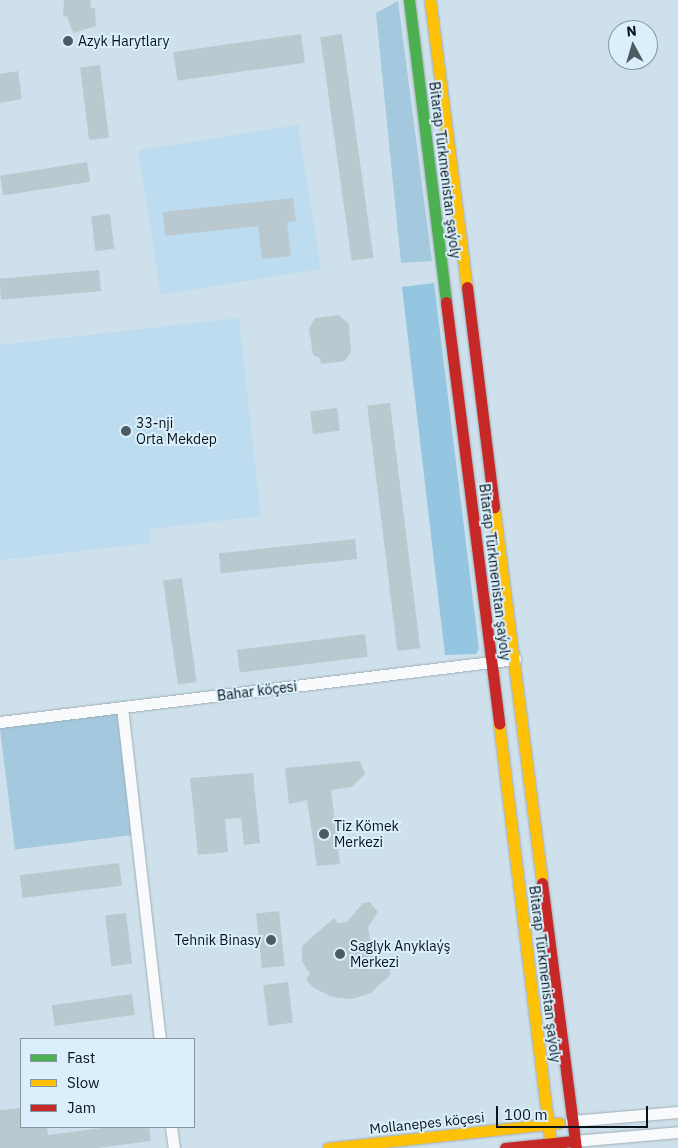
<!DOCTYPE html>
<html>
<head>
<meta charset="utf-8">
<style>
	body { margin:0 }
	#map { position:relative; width:678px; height:1148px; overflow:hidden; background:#cee0eb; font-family:"IBM Plex Sans",sans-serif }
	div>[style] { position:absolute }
	.built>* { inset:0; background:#bddcef; transform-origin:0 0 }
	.green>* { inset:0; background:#a4c9de; transform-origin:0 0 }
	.forest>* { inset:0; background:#94c6e1 }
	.building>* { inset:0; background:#bac9cf; transform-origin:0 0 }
	.roads { filter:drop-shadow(0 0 1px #9fadb6) drop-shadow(0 0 1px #9fadb6) }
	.street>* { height:11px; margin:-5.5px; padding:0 5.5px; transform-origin:5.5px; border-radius:5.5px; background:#f8fafc }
	.fast>* { height:11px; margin:-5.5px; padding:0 5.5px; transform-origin:5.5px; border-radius:5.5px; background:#4caf50 }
	.slow>* { height:11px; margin:-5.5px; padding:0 5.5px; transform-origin:5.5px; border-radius:5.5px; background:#ffc107 }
	.jam>* { height:11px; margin:-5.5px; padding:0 5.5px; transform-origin:5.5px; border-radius:5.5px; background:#c62828 }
	.dots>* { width:14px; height:14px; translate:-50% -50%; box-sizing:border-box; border:2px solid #daeffb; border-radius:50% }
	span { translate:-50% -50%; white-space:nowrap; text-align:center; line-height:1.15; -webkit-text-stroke:4px #daeffb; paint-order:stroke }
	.poi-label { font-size:14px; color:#07131a }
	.left { translate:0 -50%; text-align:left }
	.right { translate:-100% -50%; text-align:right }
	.street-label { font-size:14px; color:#07131a }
	.legend { position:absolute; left:20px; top:1038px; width:175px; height:90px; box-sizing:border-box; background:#daeffb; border:1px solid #8697a1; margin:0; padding:6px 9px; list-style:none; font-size:15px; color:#07131a }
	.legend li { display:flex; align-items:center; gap:10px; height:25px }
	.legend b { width:25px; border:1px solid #8697a1 }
	.north { position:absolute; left:608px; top:20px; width:50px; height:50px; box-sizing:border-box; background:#daeffb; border:1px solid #8697a1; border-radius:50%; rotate:354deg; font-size:14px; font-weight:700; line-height:20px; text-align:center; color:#07131a }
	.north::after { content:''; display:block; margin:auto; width:18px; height:22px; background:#4d5b63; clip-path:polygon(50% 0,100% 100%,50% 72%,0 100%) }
	.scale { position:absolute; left:496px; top:1106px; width:152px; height:22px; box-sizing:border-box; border:2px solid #07131a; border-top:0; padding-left:6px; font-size:15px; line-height:18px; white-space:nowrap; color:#07131a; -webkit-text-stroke:4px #daeffb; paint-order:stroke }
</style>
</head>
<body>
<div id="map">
	<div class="built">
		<i style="left:298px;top:125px;width:146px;height:162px;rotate:81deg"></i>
		<i style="clip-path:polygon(239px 318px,261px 516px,150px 529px,151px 543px,0 560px,0 345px)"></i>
	</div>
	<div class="green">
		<i style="clip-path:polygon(398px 1px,432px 261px,401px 263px,376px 13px)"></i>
		<i style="left:118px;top:713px;width:123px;height:119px;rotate:83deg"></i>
	</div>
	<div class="forest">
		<i style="clip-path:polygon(434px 283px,479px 649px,476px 654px,445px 655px,402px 287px)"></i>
	</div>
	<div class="building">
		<i style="clip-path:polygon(64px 0,90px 0,91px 8px,95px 8px,96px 26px,73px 33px,67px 16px,63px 17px)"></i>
		<i style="left:301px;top:34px;width:29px;height:129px;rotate:82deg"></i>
		<i style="left:342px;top:34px;width:226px;height:22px;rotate:82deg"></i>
		<i style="left:100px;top:65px;width:73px;height:20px;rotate:83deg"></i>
		<i style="clip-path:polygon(18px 71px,22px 99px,0 103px,0 74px)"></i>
		<i style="left:87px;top:162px;width:20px;height:88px;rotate:81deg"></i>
		<i style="clip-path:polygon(293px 198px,296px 221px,287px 222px,291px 256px,262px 259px,258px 226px,165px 236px,163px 212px)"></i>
		<i style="left:110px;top:214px;width:35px;height:19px;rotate:83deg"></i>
		<i style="left:99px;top:270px;width:21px;height:100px;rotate:85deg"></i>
		<i style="clip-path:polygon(339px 315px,349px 324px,351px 352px,345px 361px,321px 364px,320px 358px,313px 355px,309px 329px,315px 318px)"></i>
		<i style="left:390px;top:403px;width:247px;height:23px;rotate:83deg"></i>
		<i style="left:337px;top:408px;width:23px;height:27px;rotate:83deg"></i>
		<i style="left:355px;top:539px;width:20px;height:137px;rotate:84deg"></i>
		<i style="left:182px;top:578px;width:105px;height:19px;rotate:82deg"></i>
		<i style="left:365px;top:634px;width:23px;height:129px;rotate:83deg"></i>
		<i style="clip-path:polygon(360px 761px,365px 774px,352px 787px,331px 790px,340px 864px,317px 866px,307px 800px,289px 804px,285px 768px)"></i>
		<i style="clip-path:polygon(253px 773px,260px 843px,244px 845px,241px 818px,225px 819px,228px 852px,198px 855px,190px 778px)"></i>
		<i style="left:119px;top:863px;width:23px;height:100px;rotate:83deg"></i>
		<i style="clip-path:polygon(370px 902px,378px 912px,368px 927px,371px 947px,390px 965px,390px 975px,371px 993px,352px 999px,332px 997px,314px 988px,306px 980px,310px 974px,302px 961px,302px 946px,334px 918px,338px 923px,347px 922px,363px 903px)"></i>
		<i style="left:279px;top:911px;width:55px;height:23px;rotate:84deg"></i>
		<i style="left:126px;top:913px;width:51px;height:21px;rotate:83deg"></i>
		<i style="left:288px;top:982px;width:41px;height:25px;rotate:83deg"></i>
		<i style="left:132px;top:994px;width:21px;height:81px;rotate:82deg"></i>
		<i style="clip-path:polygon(21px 1108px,21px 1127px,47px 1127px,48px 1135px,110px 1127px,149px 1127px,151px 1141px,97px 1148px,0 1148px,0 1110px)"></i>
	</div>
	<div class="roads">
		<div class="street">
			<i style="left:122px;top:707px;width:334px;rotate:83.5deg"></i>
			<i style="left:0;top:722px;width:519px;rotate:-6.97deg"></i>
			<i style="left:571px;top:1121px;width:107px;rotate:-4.8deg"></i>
			<i style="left:171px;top:1127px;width:21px;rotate:82deg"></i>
			<i style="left:574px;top:1141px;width:104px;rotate:-4.9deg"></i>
		</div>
		<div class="fast">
			<i style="left:409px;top:0;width:304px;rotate:83deg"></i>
		</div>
		<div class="slow">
			<i style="left:430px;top:0;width:289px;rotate:82.7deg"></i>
			<i style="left:494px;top:507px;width:379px;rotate:82.7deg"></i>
			<i style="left:499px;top:724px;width:427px;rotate:83deg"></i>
			<i style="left:328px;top:1148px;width:232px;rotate:-6.2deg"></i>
		</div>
		<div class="jam">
			<i style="left:467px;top:287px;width:222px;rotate:83deg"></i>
			<i style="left:446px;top:302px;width:425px;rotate:82.8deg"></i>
			<i style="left:542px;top:883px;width:267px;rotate:82.7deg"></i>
			<i style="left:505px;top:1148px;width:69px;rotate:-5.8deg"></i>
		</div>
	</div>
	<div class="dots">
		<i style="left:68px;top:41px;background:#4d5b63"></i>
		<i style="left:126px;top:431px;background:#4d5b63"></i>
		<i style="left:324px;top:834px;background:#4d5b63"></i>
		<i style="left:271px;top:940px;background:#4d5b63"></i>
		<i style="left:340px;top:954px;background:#4d5b63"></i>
	</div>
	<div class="poi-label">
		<span class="left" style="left:78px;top:41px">Azyk Harytlary</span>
		<span class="left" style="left:136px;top:431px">33-nji<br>Orta Mekdep</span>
		<span class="left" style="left:334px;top:834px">Tiz Kömek<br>Merkezi</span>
		<span class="right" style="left:261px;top:940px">Tehnik Binasy</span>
		<span class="left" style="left:350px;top:954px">Saglyk Anyklaýş<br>Merkezi</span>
	</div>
	<div class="street-label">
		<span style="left:445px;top:170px;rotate:83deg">Bitarap Türkmenistan şaýoly</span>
		<span style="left:495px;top:572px;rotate:83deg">Bitarap Türkmenistan şaýoly</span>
		<span style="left:257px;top:691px;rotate:-7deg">Bahar köçesi</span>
		<span style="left:545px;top:974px;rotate:83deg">Bitarap Türkmenistan şaýoly</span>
		<span style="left:427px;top:1123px;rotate:-6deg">Mollanepes köçesi</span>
	</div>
	<ul class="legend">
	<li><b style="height:6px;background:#4caf50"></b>Fast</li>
	<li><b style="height:6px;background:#ffc107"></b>Slow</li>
	<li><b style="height:6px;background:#c62828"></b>Jam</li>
	</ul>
	<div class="north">N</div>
	<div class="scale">100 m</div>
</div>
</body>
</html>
